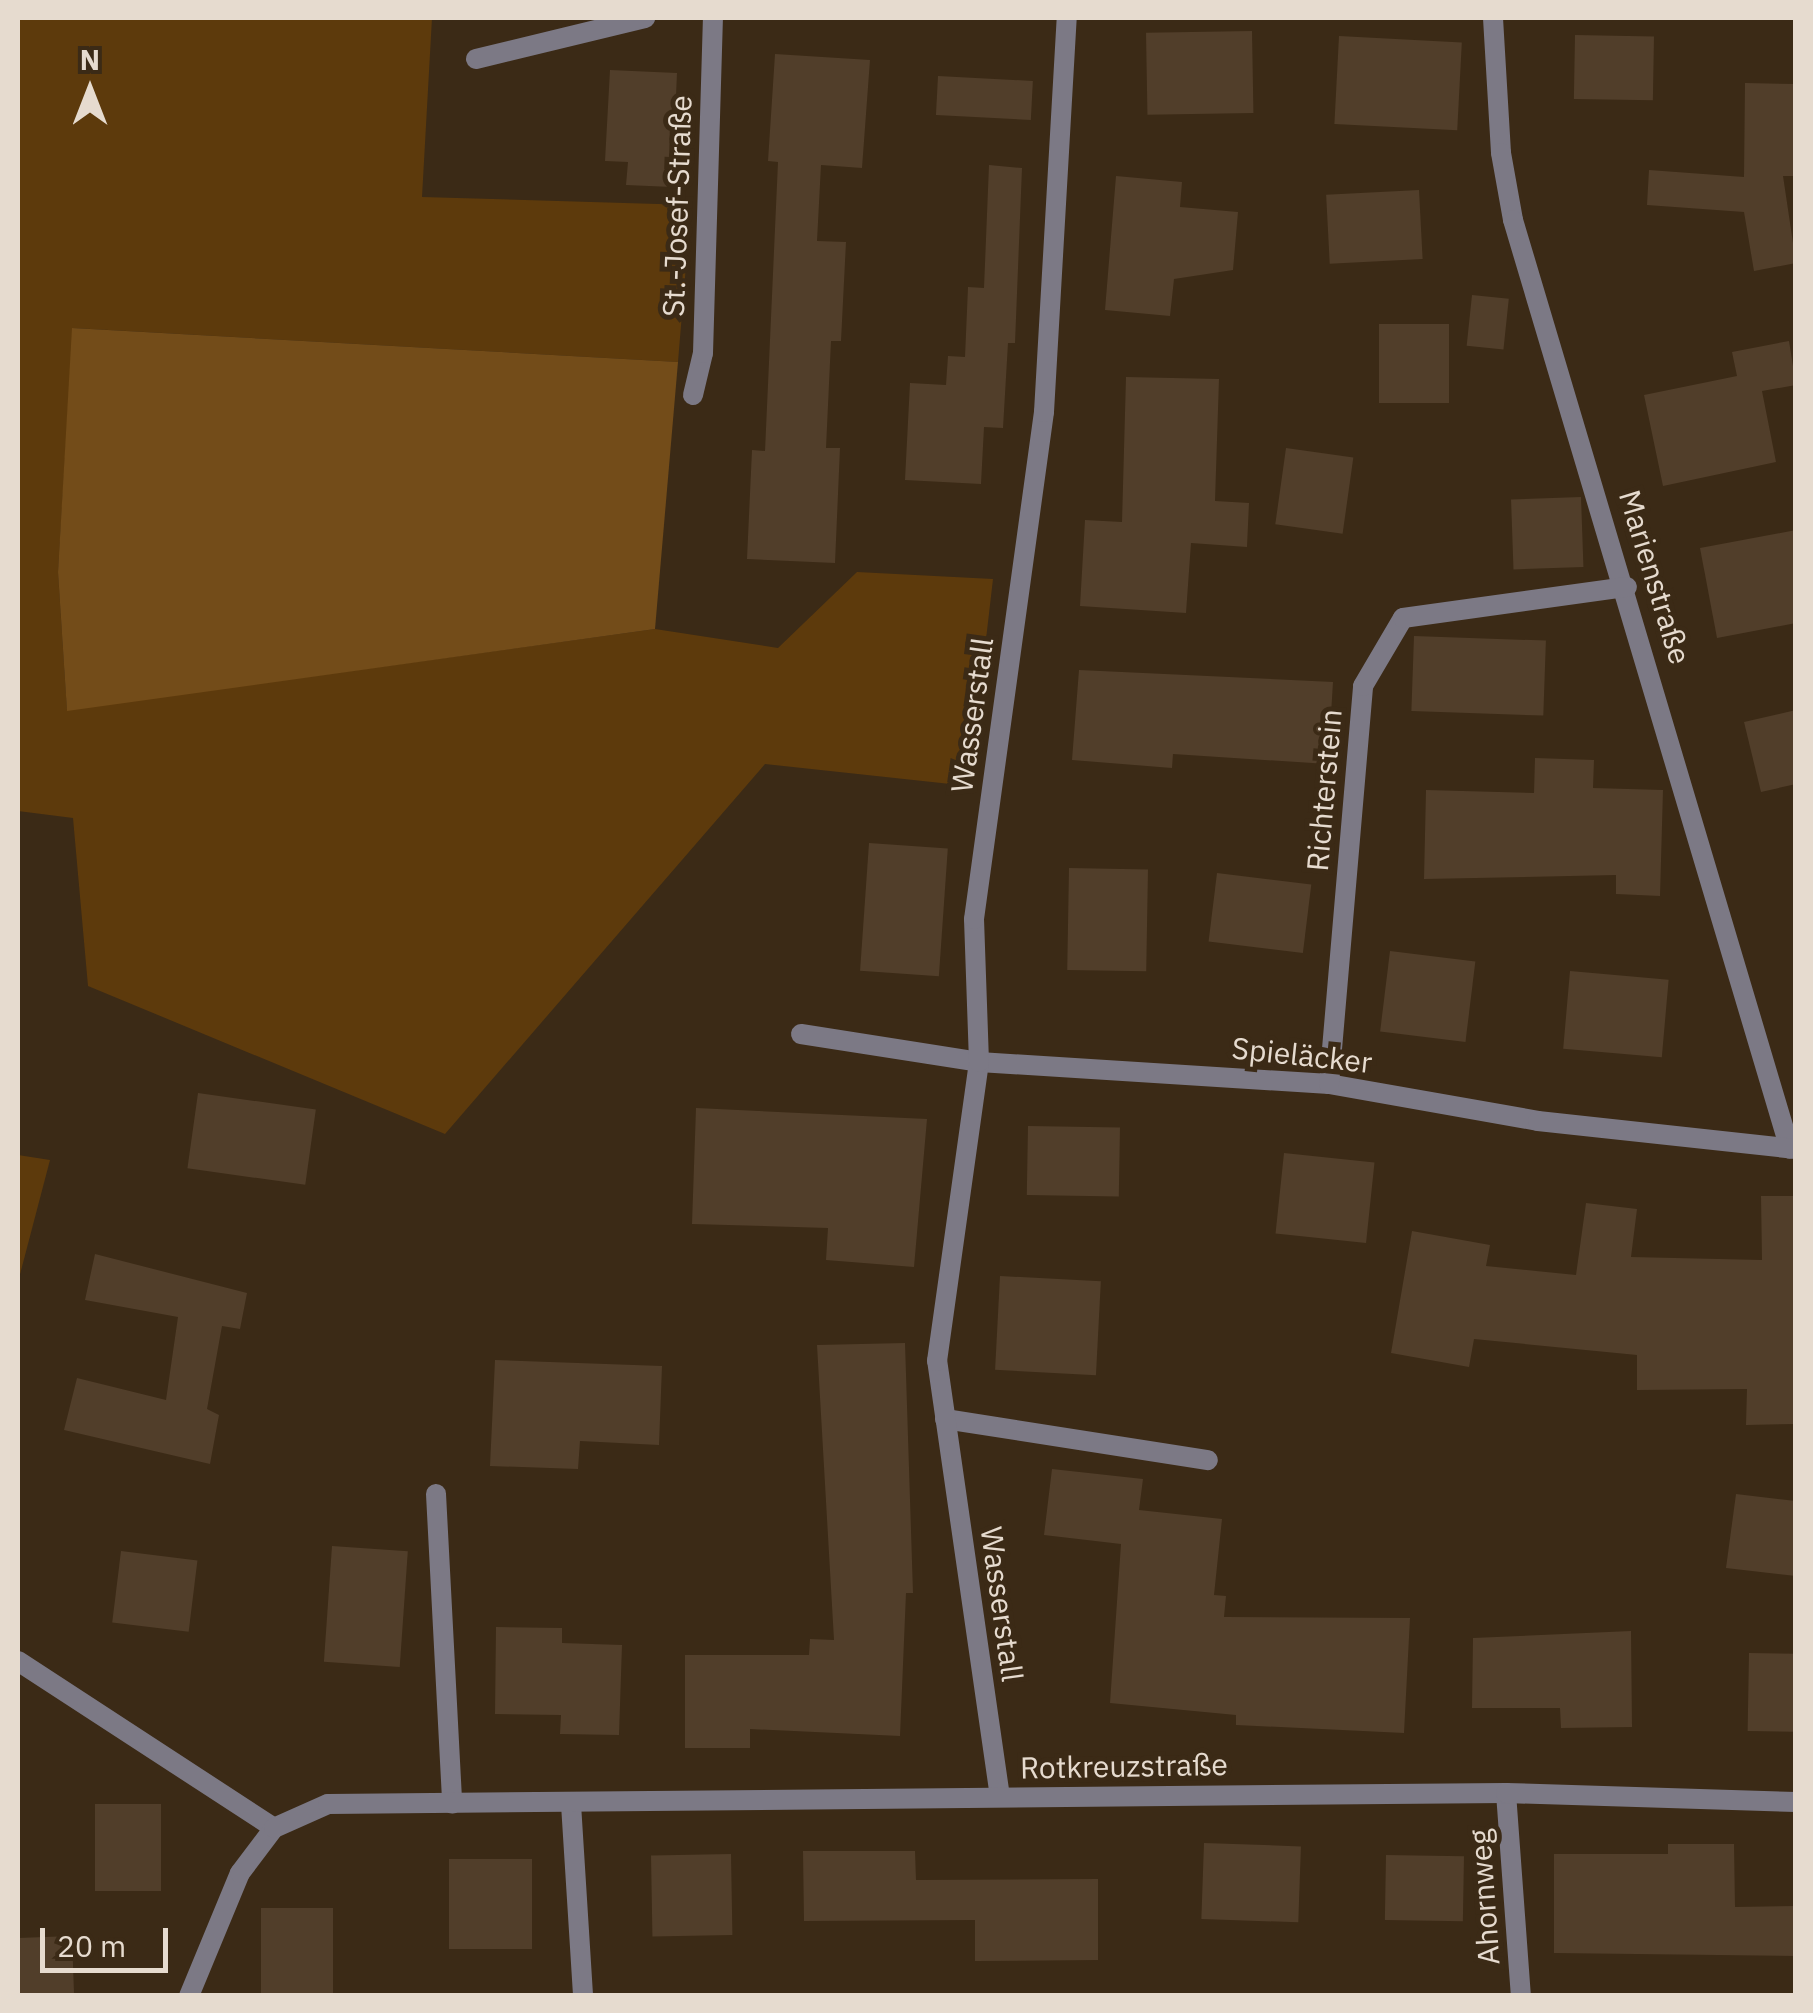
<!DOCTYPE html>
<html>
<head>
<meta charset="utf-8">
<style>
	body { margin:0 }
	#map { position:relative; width:1813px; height:2013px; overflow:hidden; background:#3b2a16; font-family:"IBM Plex Sans",sans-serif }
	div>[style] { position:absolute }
	.green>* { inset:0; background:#5d3a0c }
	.forest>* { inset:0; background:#734c19 }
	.building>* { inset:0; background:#513e2a; transform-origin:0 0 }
	.service>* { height:20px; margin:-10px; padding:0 10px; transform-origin:10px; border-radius:10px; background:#7c7985 }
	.minor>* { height:20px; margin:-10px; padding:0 10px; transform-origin:10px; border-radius:10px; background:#7c7985 }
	span { translate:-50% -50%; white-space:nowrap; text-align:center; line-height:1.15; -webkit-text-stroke:10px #3b2a16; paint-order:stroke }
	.street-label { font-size:30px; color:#e6dbcf }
	.frame { position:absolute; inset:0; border:20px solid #e6dbcf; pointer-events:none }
	.north { position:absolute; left:40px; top:40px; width:100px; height:100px; -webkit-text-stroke:8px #3b2a16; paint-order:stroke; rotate:0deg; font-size:28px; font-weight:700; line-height:40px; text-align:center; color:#e6dbcf }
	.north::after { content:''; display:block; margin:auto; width:35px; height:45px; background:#e6dbcf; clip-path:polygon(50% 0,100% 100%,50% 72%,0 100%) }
	.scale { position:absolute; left:40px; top:1928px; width:128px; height:45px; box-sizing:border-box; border:5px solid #e6dbcf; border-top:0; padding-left:12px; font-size:30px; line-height:35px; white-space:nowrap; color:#e6dbcf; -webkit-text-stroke:8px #3b2a16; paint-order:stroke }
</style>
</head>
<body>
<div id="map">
	<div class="green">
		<i style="clip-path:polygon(18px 18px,432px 18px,422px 197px,691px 205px,678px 362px,73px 328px,58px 572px,67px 710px,655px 629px,778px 648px,857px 572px,993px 579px,969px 786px,765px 764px,445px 1134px,88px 986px,73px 818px,18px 811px)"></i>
		<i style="clip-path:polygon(18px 1155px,50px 1160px,18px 1282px)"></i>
	</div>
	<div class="forest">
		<i style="clip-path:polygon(72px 328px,678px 362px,655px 629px,67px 711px,58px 572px)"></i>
	</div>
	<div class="building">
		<i style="left:1252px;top:31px;width:82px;height:106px;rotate:89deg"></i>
		<i style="left:1575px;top:35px;width:79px;height:64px;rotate:1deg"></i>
		<i style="left:1339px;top:36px;width:123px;height:88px;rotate:3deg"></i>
		<i style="clip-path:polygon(775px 54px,870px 60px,862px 168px,821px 165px,817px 241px,846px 242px,841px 341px,831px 341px,826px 448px,840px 448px,835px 563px,747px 559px,752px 450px,765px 451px,778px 162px,768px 161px)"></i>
		<i style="clip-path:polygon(610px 70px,677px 73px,672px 187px,626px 185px,628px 162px,605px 161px)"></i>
		<i style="left:938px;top:76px;width:95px;height:39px;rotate:3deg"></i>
		<i style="clip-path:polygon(1745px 83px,1796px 84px,1796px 176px,1783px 176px,1796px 263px,1754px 271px,1744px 212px,1647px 205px,1649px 170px,1744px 177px)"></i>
		<i style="clip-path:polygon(989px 165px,1022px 168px,1015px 343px,1008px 343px,1003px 428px,984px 427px,981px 484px,905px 480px,910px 383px,946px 385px,948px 356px,965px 357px,968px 287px,984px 288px)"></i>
		<i style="clip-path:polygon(1116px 176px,1182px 182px,1180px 207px,1238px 212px,1233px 270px,1174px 279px,1170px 316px,1105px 310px)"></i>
		<i style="left:1419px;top:190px;width:69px;height:93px;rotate:87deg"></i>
		<i style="left:1472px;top:295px;width:37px;height:51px;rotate:6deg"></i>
		<i style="left:1379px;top:324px;width:70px;height:79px"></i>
		<i style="clip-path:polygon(1789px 341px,1796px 385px,1762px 391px,1776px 462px,1663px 486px,1644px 395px,1737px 376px,1732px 352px)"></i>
		<i style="clip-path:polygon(1126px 377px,1219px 379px,1215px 501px,1249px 503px,1247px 547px,1191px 543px,1186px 613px,1080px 606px,1085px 520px,1122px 522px)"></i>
		<i style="left:1286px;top:448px;width:68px;height:77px;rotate:8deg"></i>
		<i style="left:1581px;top:497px;width:70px;height:70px;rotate:88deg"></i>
		<i style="clip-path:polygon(1796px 530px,1796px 623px,1717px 638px,1700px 548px)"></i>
		<i style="left:1414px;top:636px;width:132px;height:75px;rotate:2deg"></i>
		<i style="clip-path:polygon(1079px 670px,1333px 682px,1328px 764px,1173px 754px,1172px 768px,1072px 760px)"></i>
		<i style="clip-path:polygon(1796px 710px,1796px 784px,1761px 792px,1744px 722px)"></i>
		<i style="clip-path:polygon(1535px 758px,1594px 760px,1593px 788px,1663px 790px,1660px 896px,1616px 894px,1616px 875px,1424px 879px,1426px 790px,1534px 793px)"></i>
		<i style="left:869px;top:843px;width:79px;height:128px;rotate:4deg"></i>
		<i style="left:1069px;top:868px;width:79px;height:102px;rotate:1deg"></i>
		<i style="left:1217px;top:873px;width:95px;height:69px;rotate:7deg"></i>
		<i style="left:1390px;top:951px;width:86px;height:81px;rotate:7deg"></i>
		<i style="left:1570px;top:971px;width:99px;height:78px;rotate:5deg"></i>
		<i style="left:198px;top:1093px;width:119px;height:76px;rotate:8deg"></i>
		<i style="clip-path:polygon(696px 1108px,927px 1119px,914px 1267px,826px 1260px,828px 1228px,692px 1224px)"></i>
		<i style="left:1028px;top:1126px;width:92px;height:69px;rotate:1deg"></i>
		<i style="left:1284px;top:1153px;width:91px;height:81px;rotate:6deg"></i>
		<i style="clip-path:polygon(1761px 1196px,1796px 1196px,1796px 1424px,1746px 1425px,1747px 1389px,1637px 1390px,1637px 1355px,1474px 1339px,1469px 1367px,1391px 1353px,1412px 1231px,1490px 1245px,1486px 1266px,1576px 1275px,1586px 1203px,1637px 1209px,1631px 1257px,1762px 1260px)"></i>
		<i style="clip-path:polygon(95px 1254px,247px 1293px,240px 1329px,222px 1326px,207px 1409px,219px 1415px,210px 1464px,64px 1430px,77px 1378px,166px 1400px,178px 1317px,85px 1300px)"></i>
		<i style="left:1000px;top:1276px;width:101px;height:94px;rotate:3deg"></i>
		<i style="clip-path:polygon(905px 1343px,913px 1593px,906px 1593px,900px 1736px,750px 1729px,750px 1748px,685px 1748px,685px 1655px,809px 1655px,810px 1639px,834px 1640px,817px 1345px)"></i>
		<i style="clip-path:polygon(495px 1360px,662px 1366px,659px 1445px,580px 1441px,578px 1469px,490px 1466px)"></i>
		<i style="clip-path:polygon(1052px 1469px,1143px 1479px,1139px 1510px,1222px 1519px,1214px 1595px,1226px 1596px,1224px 1617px,1410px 1618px,1404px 1733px,1236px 1725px,1236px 1715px,1110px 1703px,1121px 1544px,1044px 1535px)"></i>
		<i style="clip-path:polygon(1736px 1494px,1796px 1501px,1796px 1576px,1726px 1568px)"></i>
		<i style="left:332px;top:1546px;width:76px;height:116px;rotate:4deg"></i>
		<i style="left:121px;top:1551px;width:77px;height:72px;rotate:7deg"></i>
		<i style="clip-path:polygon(496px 1627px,562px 1628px,562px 1643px,622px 1645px,619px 1735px,560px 1734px,561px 1715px,495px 1714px)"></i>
		<i style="clip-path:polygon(1631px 1631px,1632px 1727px,1561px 1728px,1560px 1708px,1472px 1708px,1473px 1638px)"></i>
		<i style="left:1749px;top:1653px;width:47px;height:78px;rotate:1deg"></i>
		<i style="left:95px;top:1804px;width:66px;height:87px"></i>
		<i style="left:1204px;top:1843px;width:97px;height:76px;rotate:2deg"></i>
		<i style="clip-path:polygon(1668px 1844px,1734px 1844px,1735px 1907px,1796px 1906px,1796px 1956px,1554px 1953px,1554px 1854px,1668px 1854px)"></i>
		<i style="clip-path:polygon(803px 1851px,915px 1851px,916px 1880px,1098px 1879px,1098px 1960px,975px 1961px,975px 1920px,804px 1921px)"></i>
		<i style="left:731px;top:1854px;width:81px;height:80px;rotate:89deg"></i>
		<i style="left:1386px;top:1855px;width:78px;height:65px;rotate:1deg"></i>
		<i style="left:449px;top:1859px;width:83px;height:90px"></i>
		<i style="left:261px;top:1908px;width:72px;height:88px"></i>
		<i style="left:72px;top:1936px;width:60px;height:54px;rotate:88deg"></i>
	</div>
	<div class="service">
		<i style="left:436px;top:1494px;width:310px;rotate:87deg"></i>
		<i style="left:18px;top:1661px;width:306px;rotate:33.1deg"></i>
	</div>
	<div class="minor">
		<i style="left:1493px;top:18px;width:135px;rotate:86.6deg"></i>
		<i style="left:1501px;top:153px;width:68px;rotate:79.8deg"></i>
		<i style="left:1513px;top:220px;width:969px;rotate:73.4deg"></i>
		<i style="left:476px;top:59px;width:174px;rotate:-13.6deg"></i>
		<i style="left:693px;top:395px;width:43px;rotate:-76.6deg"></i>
		<i style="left:703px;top:353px;width:335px;rotate:-88.3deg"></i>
		<i style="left:801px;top:1034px;width:180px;rotate:8.9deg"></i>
		<i style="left:979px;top:1062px;width:351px;rotate:3.6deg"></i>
		<i style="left:1329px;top:1084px;width:212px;rotate:10deg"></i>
		<i style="left:1538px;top:1121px;width:260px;rotate:6.2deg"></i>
		<i style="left:1329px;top:1084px;width:399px;rotate:-85.1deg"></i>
		<i style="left:1363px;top:686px;width:79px;rotate:-59.5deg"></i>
		<i style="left:1403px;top:618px;width:226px;rotate:-7.9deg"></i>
		<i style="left:945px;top:1419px;width:266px;rotate:8.9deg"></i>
		<i style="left:1506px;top:1793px;width:204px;rotate:85.8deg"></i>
		<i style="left:1000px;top:1797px;width:441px;rotate:-98.2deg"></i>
		<i style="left:937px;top:1361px;width:302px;rotate:-82deg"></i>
		<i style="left:979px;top:1062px;width:143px;rotate:-92deg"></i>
		<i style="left:974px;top:919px;width:512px;rotate:-82.14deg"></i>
		<i style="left:1044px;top:412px;width:395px;rotate:-86.7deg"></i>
		<i style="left:571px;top:1804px;width:192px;rotate:86.4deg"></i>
		<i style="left:189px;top:1996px;width:133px;rotate:-67.5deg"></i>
		<i style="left:240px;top:1873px;width:56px;rotate:-52.9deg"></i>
		<i style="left:274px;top:1828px;width:59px;rotate:-24deg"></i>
		<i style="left:328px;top:1804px;width:1178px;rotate:-0.54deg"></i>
		<i style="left:1506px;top:1793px;width:290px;rotate:1.8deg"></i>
	</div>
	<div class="street-label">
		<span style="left:677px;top:206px;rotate:-88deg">St.-Josef-Straße</span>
		<span style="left:1655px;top:577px;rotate:73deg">Marienstraße</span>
		<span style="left:972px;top:715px;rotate:-82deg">Wasserstall</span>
		<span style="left:1324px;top:790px;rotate:-85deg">Richterstein</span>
		<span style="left:1302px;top:1055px;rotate:6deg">Spieläcker</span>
		<span style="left:1002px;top:1604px;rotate:82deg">Wasserstall</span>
		<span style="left:1124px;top:1766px;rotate:-1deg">Rotkreuzstraße</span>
		<span style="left:1484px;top:1897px;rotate:-94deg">Ahornweg</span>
	</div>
	<div class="frame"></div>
	<div class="north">N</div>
	<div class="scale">20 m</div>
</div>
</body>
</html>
